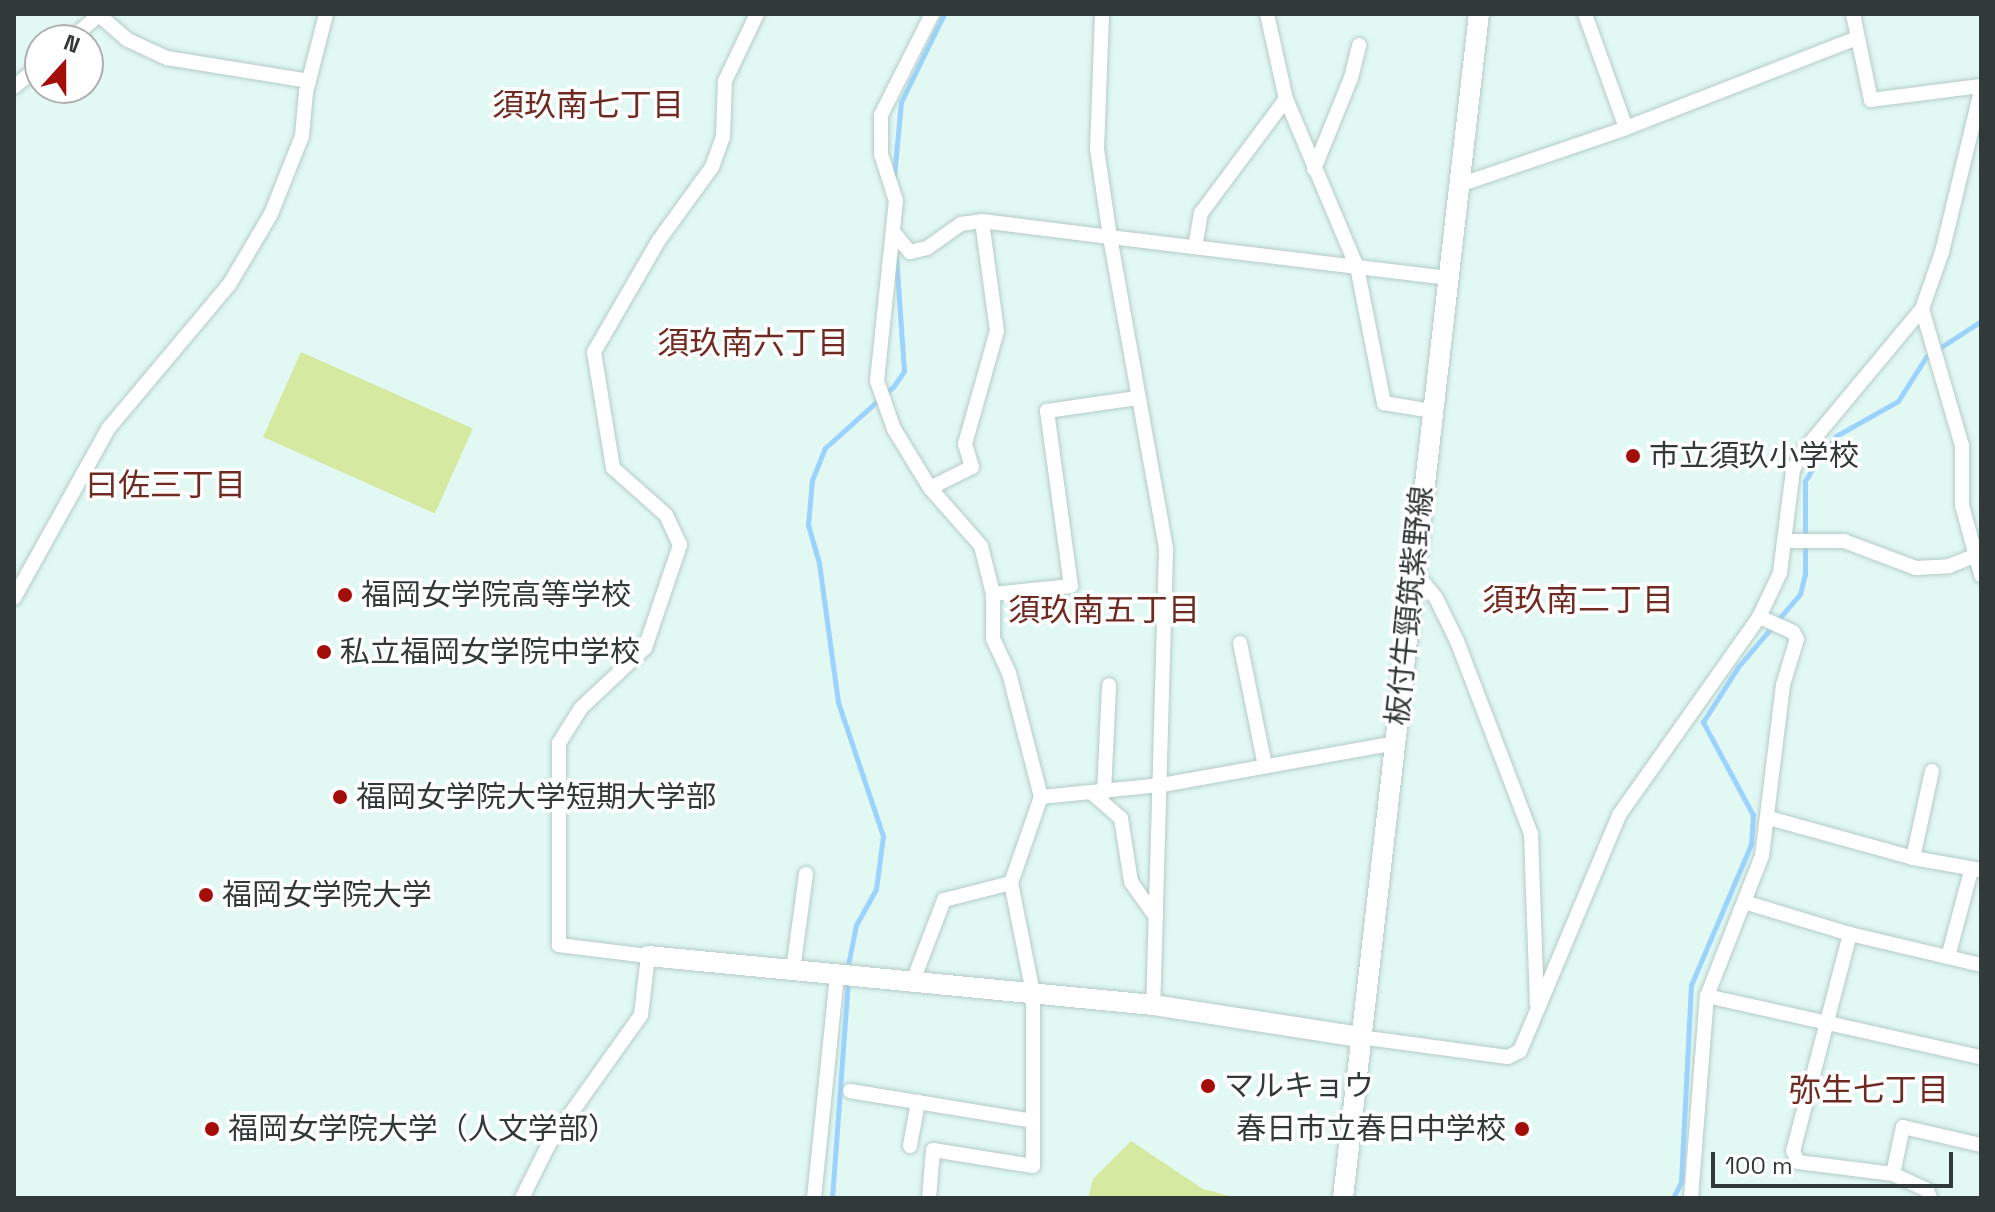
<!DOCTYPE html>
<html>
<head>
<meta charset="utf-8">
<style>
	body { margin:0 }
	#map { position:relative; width:1995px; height:1212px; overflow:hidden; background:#e1f8f3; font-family:"Space Grotesk","Noto Sans JP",sans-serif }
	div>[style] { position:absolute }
	.green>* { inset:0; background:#d5e9a0; transform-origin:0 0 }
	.stream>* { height:5px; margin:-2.5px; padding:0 2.5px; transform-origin:2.5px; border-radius:2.5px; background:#9bd3fe }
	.roads { filter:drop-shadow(0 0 2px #b5cbc7) drop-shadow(0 0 2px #b5cbc7) }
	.street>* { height:14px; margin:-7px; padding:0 7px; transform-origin:7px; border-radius:7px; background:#fff }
	.secondary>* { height:20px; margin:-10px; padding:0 10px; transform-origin:10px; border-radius:10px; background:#fff }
	.dots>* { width:22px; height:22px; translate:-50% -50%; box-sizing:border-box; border:4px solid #fff; border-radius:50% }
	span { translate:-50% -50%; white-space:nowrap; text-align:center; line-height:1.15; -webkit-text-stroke:7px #fff; paint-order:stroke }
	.poi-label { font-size:30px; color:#313a38 }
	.left { translate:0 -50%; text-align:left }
	.right { translate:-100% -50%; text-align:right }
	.street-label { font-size:30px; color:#313a38 }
	.neighbourhood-label { font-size:32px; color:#6f2a22 }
	.frame { position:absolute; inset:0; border:16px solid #313a38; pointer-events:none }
	.north { position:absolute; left:24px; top:24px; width:80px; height:80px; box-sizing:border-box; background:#fff; border:2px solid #adb0af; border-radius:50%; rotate:21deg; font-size:22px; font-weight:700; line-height:32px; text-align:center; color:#313a38 }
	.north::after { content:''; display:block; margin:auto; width:28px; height:36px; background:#a40e08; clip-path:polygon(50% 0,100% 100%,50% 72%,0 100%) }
	.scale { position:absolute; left:1711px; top:1152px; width:242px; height:36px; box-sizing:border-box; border:4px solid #313a38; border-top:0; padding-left:10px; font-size:24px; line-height:28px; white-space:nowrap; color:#313a38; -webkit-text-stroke:6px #fff; paint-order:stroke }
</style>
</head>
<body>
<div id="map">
	<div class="green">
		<i style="left:301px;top:352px;width:188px;height:93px;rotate:24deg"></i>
		<i style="clip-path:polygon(1131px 1141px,1203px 1189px,1238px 1198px,1088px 1198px,1093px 1179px)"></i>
	</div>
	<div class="stream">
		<i style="left:894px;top:176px;width:74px;rotate:-84.6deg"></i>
		<i style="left:901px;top:102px;width:98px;rotate:-64deg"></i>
		<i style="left:847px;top:970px;width:46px;rotate:-78.7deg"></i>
		<i style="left:856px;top:925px;width:41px;rotate:-60.9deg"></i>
		<i style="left:876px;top:889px;width:53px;rotate:-82.5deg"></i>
		<i style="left:883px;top:836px;width:141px;rotate:-108.6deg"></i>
		<i style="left:838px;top:702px;width:140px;rotate:-97.8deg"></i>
		<i style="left:819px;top:563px;width:40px;rotate:-106deg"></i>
		<i style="left:808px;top:525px;width:45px;rotate:-84.9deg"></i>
		<i style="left:812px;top:480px;width:35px;rotate:-68deg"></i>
		<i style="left:825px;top:448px;width:91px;rotate:-41.9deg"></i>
		<i style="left:893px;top:387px;width:19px;rotate:-55deg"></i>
		<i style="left:904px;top:371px;width:113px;rotate:-94deg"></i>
		<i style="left:832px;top:1198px;width:219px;rotate:-85.8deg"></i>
		<i style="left:1673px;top:1198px;width:18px;rotate:-63deg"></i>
		<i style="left:1681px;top:1182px;width:197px;rotate:-87.1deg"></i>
		<i style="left:1691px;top:985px;width:153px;rotate:-66.9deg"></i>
		<i style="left:1751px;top:844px;width:29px;rotate:-86deg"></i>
		<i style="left:1753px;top:815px;width:106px;rotate:-118.3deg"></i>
		<i style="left:1703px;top:722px;width:65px;rotate:-57.5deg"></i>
		<i style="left:1738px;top:667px;width:96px;rotate:-49.7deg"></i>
		<i style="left:1800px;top:594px;width:21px;rotate:-76deg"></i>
		<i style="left:1805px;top:574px;width:93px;rotate:-90deg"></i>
		<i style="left:1805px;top:481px;width:23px;rotate:-59deg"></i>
		<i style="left:1817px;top:461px;width:31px;rotate:-53deg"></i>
		<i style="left:1836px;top:436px;width:71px;rotate:-29.4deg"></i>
		<i style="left:1898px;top:401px;width:52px;rotate:-57.5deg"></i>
		<i style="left:1926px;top:357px;width:66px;rotate:-33.2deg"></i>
	</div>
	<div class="roads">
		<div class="street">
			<i style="left:1102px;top:14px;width:135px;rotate:92.1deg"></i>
			<i style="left:1097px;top:149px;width:89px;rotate:81.6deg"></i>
			<i style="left:1110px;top:237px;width:340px;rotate:6.9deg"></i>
			<i style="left:1267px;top:14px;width:87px;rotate:77.4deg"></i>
			<i style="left:1286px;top:99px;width:182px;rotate:67.1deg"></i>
			<i style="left:1357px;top:267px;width:139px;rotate:78.8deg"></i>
			<i style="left:1384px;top:403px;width:49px;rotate:9.5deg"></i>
			<i style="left:1585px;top:14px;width:121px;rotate:70.2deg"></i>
			<i style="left:1626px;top:128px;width:248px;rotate:-21.3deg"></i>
			<i style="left:1853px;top:14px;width:88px;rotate:78.2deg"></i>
			<i style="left:1871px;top:100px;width:111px;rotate:-7.3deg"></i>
			<i style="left:99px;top:15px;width:38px;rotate:41deg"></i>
			<i style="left:128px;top:40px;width:43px;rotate:24.8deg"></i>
			<i style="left:167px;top:58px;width:144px;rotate:9.2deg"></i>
			<i style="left:70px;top:40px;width:40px;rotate:-41deg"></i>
			<i style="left:14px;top:87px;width:34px;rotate:-40deg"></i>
			<i style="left:1314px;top:169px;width:98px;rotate:-67.9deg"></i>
			<i style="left:1351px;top:78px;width:34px;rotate:-76deg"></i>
			<i style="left:1459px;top:185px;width:176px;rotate:-18.8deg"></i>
			<i style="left:894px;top:233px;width:25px;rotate:50deg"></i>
			<i style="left:910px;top:252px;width:17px;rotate:-13deg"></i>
			<i style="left:927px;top:248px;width:42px;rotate:-35.2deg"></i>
			<i style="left:961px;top:224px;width:21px;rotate:-8deg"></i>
			<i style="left:982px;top:221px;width:129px;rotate:7.1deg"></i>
			<i style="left:1110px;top:237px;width:317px;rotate:79.8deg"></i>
			<i style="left:1166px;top:549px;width:456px;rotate:91.6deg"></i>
			<i style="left:1195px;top:247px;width:35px;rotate:-80deg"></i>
			<i style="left:1201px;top:213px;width:142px;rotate:-53.3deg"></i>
			<i style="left:1922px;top:309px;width:143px;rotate:73.7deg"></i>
			<i style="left:1962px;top:446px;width:59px;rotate:90deg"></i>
			<i style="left:1962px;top:505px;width:73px;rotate:74.8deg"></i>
			<i style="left:930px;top:488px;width:47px;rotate:-26.6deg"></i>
			<i style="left:972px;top:467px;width:24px;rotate:-107deg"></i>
			<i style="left:965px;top:444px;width:117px;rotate:-74.2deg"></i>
			<i style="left:997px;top:331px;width:111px;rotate:-97.8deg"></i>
			<i style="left:1787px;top:541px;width:57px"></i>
			<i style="left:1844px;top:541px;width:77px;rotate:20.6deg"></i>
			<i style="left:1916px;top:568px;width:33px;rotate:-3deg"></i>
			<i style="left:1949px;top:566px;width:35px;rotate:-22deg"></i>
			<i style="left:1414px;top:571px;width:35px;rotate:51deg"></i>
			<i style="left:1436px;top:598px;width:48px;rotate:64deg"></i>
			<i style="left:1457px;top:641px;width:207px;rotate:69deg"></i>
			<i style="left:1531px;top:834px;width:170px;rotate:88deg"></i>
			<i style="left:993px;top:594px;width:78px;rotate:-5.9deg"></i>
			<i style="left:1071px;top:586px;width:177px;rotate:-97.8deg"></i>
			<i style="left:1047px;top:411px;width:91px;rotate:-8.2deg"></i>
			<i style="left:14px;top:598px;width:193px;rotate:-60.9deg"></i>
			<i style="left:108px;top:429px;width:188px;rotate:-50deg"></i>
			<i style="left:229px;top:285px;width:82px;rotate:-59.4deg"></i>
			<i style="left:271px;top:214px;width:84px;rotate:-68.3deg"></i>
			<i style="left:302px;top:136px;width:44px;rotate:-84.8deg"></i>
			<i style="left:306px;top:92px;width:81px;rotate:-75.6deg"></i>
			<i style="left:1240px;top:643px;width:126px;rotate:78.5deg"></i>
			<i style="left:1104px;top:793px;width:108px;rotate:-87.3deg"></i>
			<i style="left:1093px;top:794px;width:37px;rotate:41deg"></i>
			<i style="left:1121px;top:818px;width:65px;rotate:81.1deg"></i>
			<i style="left:1131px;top:882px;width:43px;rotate:54.5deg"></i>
			<i style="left:1041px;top:797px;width:122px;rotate:-5.7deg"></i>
			<i style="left:1162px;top:785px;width:237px;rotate:-10.2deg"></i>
			<i style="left:1769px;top:818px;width:149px;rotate:15.5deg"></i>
			<i style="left:1913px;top:858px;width:69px;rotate:10deg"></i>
			<i style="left:1913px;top:858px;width:89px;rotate:-77.7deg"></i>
			<i style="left:1744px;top:902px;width:111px;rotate:16.8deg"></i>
			<i style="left:1850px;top:934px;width:135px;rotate:13.3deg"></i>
			<i style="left:1850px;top:934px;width:224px;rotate:104.7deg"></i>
			<i style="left:1793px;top:1151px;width:12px;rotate:66deg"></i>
			<i style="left:1798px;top:1162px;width:96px;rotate:7.2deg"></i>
			<i style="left:1948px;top:957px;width:89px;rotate:-75deg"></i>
			<i style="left:793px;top:970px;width:97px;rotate:-82.3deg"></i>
			<i style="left:913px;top:981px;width:87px;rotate:-69.1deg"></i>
			<i style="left:944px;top:900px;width:69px;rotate:-14.2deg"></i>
			<i style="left:1707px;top:996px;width:281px;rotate:12.6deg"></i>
			<i style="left:1360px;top:1037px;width:149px;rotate:7.7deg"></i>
			<i style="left:1508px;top:1057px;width:13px;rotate:-27deg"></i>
			<i style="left:1520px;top:1051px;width:256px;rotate:-67.2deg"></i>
			<i style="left:1619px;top:815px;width:242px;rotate:-54.7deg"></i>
			<i style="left:850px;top:1091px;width:185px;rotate:9.3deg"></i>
			<i style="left:910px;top:1146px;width:45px;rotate:-79.7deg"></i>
			<i style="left:522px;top:1198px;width:60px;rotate:-63.4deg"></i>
			<i style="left:549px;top:1144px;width:158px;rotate:-54.5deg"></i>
			<i style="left:641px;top:1015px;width:59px;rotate:-83.2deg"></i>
			<i style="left:648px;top:956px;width:90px;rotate:-173deg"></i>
			<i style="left:559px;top:945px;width:202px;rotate:-90deg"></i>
			<i style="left:559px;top:743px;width:41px;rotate:-57.8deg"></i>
			<i style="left:581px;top:708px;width:88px;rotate:-43.2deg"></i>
			<i style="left:645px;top:648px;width:109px;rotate:-71.2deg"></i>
			<i style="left:680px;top:545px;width:33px;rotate:-115deg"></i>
			<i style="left:666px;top:515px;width:71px;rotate:-138.4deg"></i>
			<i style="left:613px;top:468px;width:118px;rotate:-99.3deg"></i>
			<i style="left:594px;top:352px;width:129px;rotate:-59.9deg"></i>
			<i style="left:659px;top:240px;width:90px;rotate:-54deg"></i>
			<i style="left:712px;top:167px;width:32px;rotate:-70deg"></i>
			<i style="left:723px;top:137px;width:56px;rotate:-88deg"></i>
			<i style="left:725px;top:81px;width:74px;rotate:-64.5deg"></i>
			<i style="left:814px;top:1198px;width:225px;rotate:-84.1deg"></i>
			<i style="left:929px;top:1198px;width:48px;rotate:-85.2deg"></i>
			<i style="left:933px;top:1150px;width:101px;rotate:9.1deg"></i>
			<i style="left:1033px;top:1166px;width:173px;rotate:-90deg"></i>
			<i style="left:1033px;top:993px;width:112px;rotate:-101.3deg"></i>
			<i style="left:1011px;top:883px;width:91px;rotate:-70.8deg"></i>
			<i style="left:1041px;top:797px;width:128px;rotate:-104.5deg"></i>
			<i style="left:1009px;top:673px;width:38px;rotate:-115deg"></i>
			<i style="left:993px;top:638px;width:44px;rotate:-90deg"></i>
			<i style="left:993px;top:594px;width:49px;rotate:-104deg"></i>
			<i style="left:981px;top:546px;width:77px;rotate:-131.3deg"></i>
			<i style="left:930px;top:488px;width:69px;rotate:-121.4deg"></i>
			<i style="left:894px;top:429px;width:51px;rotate:-109.5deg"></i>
			<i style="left:877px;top:381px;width:181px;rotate:-84deg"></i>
			<i style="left:896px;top:201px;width:49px;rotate:-107.7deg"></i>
			<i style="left:881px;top:154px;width:39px;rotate:-90deg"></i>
			<i style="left:881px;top:115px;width:113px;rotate:-63.2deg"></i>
			<i style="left:1691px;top:1198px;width:203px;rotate:-85.5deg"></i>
			<i style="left:1707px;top:996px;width:150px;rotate:-68.6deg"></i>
			<i style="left:1762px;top:856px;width:172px;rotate:-83deg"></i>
			<i style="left:1783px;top:685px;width:48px;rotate:-73.1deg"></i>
			<i style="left:1797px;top:639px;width:8px;rotate:-120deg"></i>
			<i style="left:1793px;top:632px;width:37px;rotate:-156deg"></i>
			<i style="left:1759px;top:617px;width:49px;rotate:-64.5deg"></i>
			<i style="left:1780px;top:573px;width:104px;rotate:-82.8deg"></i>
			<i style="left:1793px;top:470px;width:19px;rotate:-62deg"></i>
			<i style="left:1802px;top:453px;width:187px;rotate:-50.2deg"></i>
			<i style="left:1922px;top:309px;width:60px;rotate:-70.7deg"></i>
			<i style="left:1942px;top:252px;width:166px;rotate:-76.4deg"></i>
			<i style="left:1930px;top:1198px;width:9px;rotate:-111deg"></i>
			<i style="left:1927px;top:1190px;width:38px;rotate:-155deg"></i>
			<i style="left:1893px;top:1174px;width:48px;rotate:-78deg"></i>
			<i style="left:1903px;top:1127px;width:80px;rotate:13deg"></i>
		</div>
		<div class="secondary">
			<i style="left:648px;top:956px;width:507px;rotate:5.54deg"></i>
			<i style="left:1153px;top:1005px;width:209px;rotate:8.8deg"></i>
			<i style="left:1343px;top:1198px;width:1192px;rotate:-83.45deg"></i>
		</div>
	</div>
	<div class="dots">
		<i style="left:1633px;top:456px;background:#a40e08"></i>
		<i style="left:345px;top:595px;background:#a40e08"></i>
		<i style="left:324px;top:652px;background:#a40e08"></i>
		<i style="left:340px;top:797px;background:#a40e08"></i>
		<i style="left:206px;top:895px;background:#a40e08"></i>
		<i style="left:1208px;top:1086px;background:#a40e08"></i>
		<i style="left:212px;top:1129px;background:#a40e08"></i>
		<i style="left:1522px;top:1129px;background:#a40e08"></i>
	</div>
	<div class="poi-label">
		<span class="left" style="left:1649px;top:456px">市立須玖小学校</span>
		<span class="left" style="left:361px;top:595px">福岡女学院高等学校</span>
		<span class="left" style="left:340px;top:652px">私立福岡女学院中学校</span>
		<span class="left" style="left:356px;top:797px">福岡女学院大学短期大学部</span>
		<span class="left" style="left:222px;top:895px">福岡女学院大学</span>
		<span class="left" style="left:1224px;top:1086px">マルキョウ</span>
		<span class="left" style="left:228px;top:1129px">福岡女学院大学（人文学部）</span>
		<span class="right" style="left:1506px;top:1129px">春日市立春日中学校</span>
	</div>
	<div class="street-label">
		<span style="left:1410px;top:606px;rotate:-84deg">板付牛頸筑紫野線</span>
	</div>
	<div class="neighbourhood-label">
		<span style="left:588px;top:105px">須玖南七丁目</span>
		<span style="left:753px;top:343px">須玖南六丁目</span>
		<span style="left:166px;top:485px">曰佐三丁目</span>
		<span style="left:1578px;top:600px">須玖南二丁目</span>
		<span style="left:1104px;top:610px">須玖南五丁目</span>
		<span style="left:1869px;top:1090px">弥生七丁目</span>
	</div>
	<div class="frame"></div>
	<div class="north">N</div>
	<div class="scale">100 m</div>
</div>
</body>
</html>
